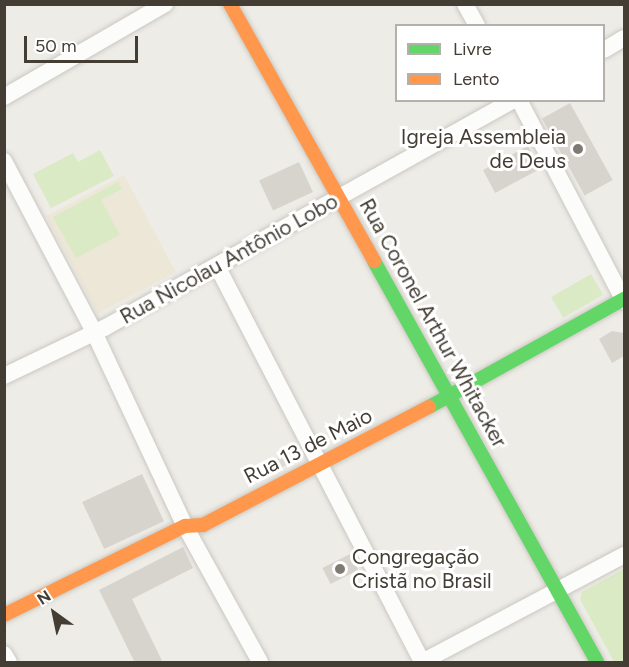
<!DOCTYPE html>
<html>
<head>
<meta charset="utf-8">
<style>
	body { margin:0 }
	#map { position:relative; width:629px; height:667px; overflow:hidden; background:#eeece6; font-family:Figtree,sans-serif }
	div>[style] { position:absolute }
	.education>* { inset:0; background:#ece7d7; transform-origin:0 0 }
	.green>* { inset:0; background:#daeac4; transform-origin:0 0 }
	.parking>* { inset:0; background:#dddbd6; transform-origin:0 0 }
	.building>* { inset:0; background:#d7d4ce; transform-origin:0 0 }
	.roads { filter:drop-shadow(0 0 2px #cac8c2) drop-shadow(0 0 2px #cac8c2) }
	.street>* { height:16px; margin:-8px; padding:0 8px; transform-origin:8px; border-radius:8px; background:#fcfcfb }
	.fast>* { height:14px; margin:-7px; padding:0 7px; transform-origin:7px; border-radius:7px; background:#63d668 }
	.slow>* { height:14px; margin:-7px; padding:0 7px; transform-origin:7px; border-radius:7px; background:#ff974d }
	.dots>* { width:16px; height:16px; translate:-50% -50%; box-sizing:border-box; border:3px solid #fff; border-radius:50% }
	span { translate:-50% -50%; white-space:nowrap; text-align:center; line-height:1.15; -webkit-text-stroke:6px #fff; paint-order:stroke }
	.poi-label { font-size:21px; color:#433d33 }
	.right { translate:-100% -50%; text-align:right }
	.left { translate:0 -50%; text-align:left }
	.street-label { font-size:21px; color:#433d33 }
	.frame { position:absolute; inset:0; border:6px solid #433d33; pointer-events:none }
	.legend { position:absolute; left:395px; top:24px; width:210px; height:78px; box-sizing:border-box; background:#fff; border:2px solid #b4b1ad; margin:0; padding:8px 10px; list-style:none; font-size:18px; color:#433d33 }
	.legend li { display:flex; align-items:center; gap:12px; height:30px }
	.legend b { width:30px; border:2px solid #b4b1ad }
	.north { position:absolute; left:24px; top:583px; width:60px; height:60px; -webkit-text-stroke:4px #fff; paint-order:stroke; rotate:327deg; font-size:16px; font-weight:700; line-height:24px; text-align:center; color:#433d33 }
	.north::after { content:''; display:block; margin:auto; width:21px; height:27px; background:#433d33; clip-path:polygon(50% 0,100% 100%,50% 72%,0 100%) }
	.scale { position:absolute; left:24px; top:36px; width:114px; height:27px; box-sizing:border-box; border:3px solid #433d33; border-top:0; padding-left:8px; font-size:18px; line-height:21px; white-space:nowrap; color:#433d33; -webkit-text-stroke:4px #fff; paint-order:stroke }
</style>
</head>
<body>
<div id="map">
	<div class="education">
		<i style="left:124px;top:175px;width:110px;height:88px;rotate:62deg"></i>
	</div>
	<div class="green">
		<i style="clip-path:polygon(100px 150px,114px 176px,51px 208px,33px 174px,73px 153px,78px 162px)"></i>
		<i style="clip-path:polygon(118px 182px,122px 189px,101px 200px,120px 235px,76px 258px,53px 217px)"></i>
		<i style="left:591px;top:274px;width:24px;height:46px;rotate:60deg"></i>
		<i style="clip-path:polygon(624px 569px,624px 662px,614px 662px,580px 599px,582px 592px)"></i>
	</div>
	<div class="parking">
		<i style="left:296px;top:448px;width:10px;height:46px;rotate:61deg"></i>
	</div>
	<div class="building">
		<i style="left:570px;top:103px;width:88px;height:32px;rotate:61deg"></i>
		<i style="left:528px;top:146px;width:26px;height:51px;rotate:62deg"></i>
		<i style="left:299px;top:162px;width:33px;height:44px;rotate:65deg"></i>
		<i style="clip-path:polygon(612px 331px,624px 333px,624px 356px,612px 363px,599px 339px)"></i>
		<i style="left:142px;top:474px;width:52px;height:66px;rotate:65deg"></i>
		<i style="clip-path:polygon(183px 547px,193px 568px,132px 599px,163px 663px,135px 663px,99px 590px)"></i>
		<i style="left:350px;top:554px;width:18px;height:31px;rotate:63deg"></i>
	</div>
	<div class="roads">
		<div class="street">
			<i style="left:465px;top:4px;width:25px;rotate:61deg"></i>
			<i style="left:604px;top:50px;width:23px;rotate:-31deg"></i>
			<i style="left:4px;top:97px;width:186px;rotate:-30deg"></i>
			<i style="left:519px;top:100px;width:227px;rotate:62.4deg"></i>
			<i style="left:4px;top:161px;width:191px;rotate:62.2deg"></i>
			<i style="left:93px;top:330px;width:217px;rotate:64.9deg"></i>
			<i style="left:185px;top:526px;width:155px;rotate:61.1deg"></i>
			<i style="left:217px;top:266px;width:446px;rotate:62.6deg"></i>
			<i style="left:4px;top:376px;width:111px;rotate:-25.6deg"></i>
			<i style="left:104px;top:328px;width:468px;rotate:-29.1deg"></i>
			<i style="left:4px;top:654px;width:9px;rotate:58deg"></i>
			<i style="left:422px;top:662px;width:229px;rotate:-27.9deg"></i>
		</div>
		<div class="fast">
			<i style="left:374px;top:261px;width:459px;rotate:60.9deg"></i>
			<i style="left:429px;top:407px;width:223px;rotate:-29deg"></i>
		</div>
		<div class="slow">
			<i style="left:230px;top:4px;width:295px;rotate:60.7deg"></i>
			<i style="left:4px;top:615px;width:202px;rotate:-26.2deg"></i>
			<i style="left:185px;top:526px;width:18px;rotate:-3deg"></i>
			<i style="left:203px;top:525px;width:255px;rotate:-27.6deg"></i>
		</div>
	</div>
	<div class="dots">
		<i style="left:578px;top:149px;background:#7f7a72"></i>
		<i style="left:340px;top:569px;background:#7f7a72"></i>
	</div>
	<div class="poi-label">
		<span class="right" style="left:566px;top:149px">Igreja Assembleia<br>de Deus</span>
		<span class="left" style="left:352px;top:569px">Congregação<br>Cristã no Brasil</span>
	</div>
	<div class="street-label">
		<span style="left:229px;top:259px;rotate:-29deg">Rua Nicolau Antônio Lobo</span>
		<span style="left:433px;top:323px;rotate:61deg">Rua Coronel Arthur Whitacker</span>
		<span style="left:308px;top:446px;rotate:-27deg">Rua 13 de Maio</span>
	</div>
	<div class="frame"></div>
	<ul class="legend">
	<li><b style="height:8px;background:#63d668"></b>Livre</li>
	<li><b style="height:8px;background:#ff974d"></b>Lento</li>
	</ul>
	<div class="north">N</div>
	<div class="scale">50 m</div>
</div>
</body>
</html>
